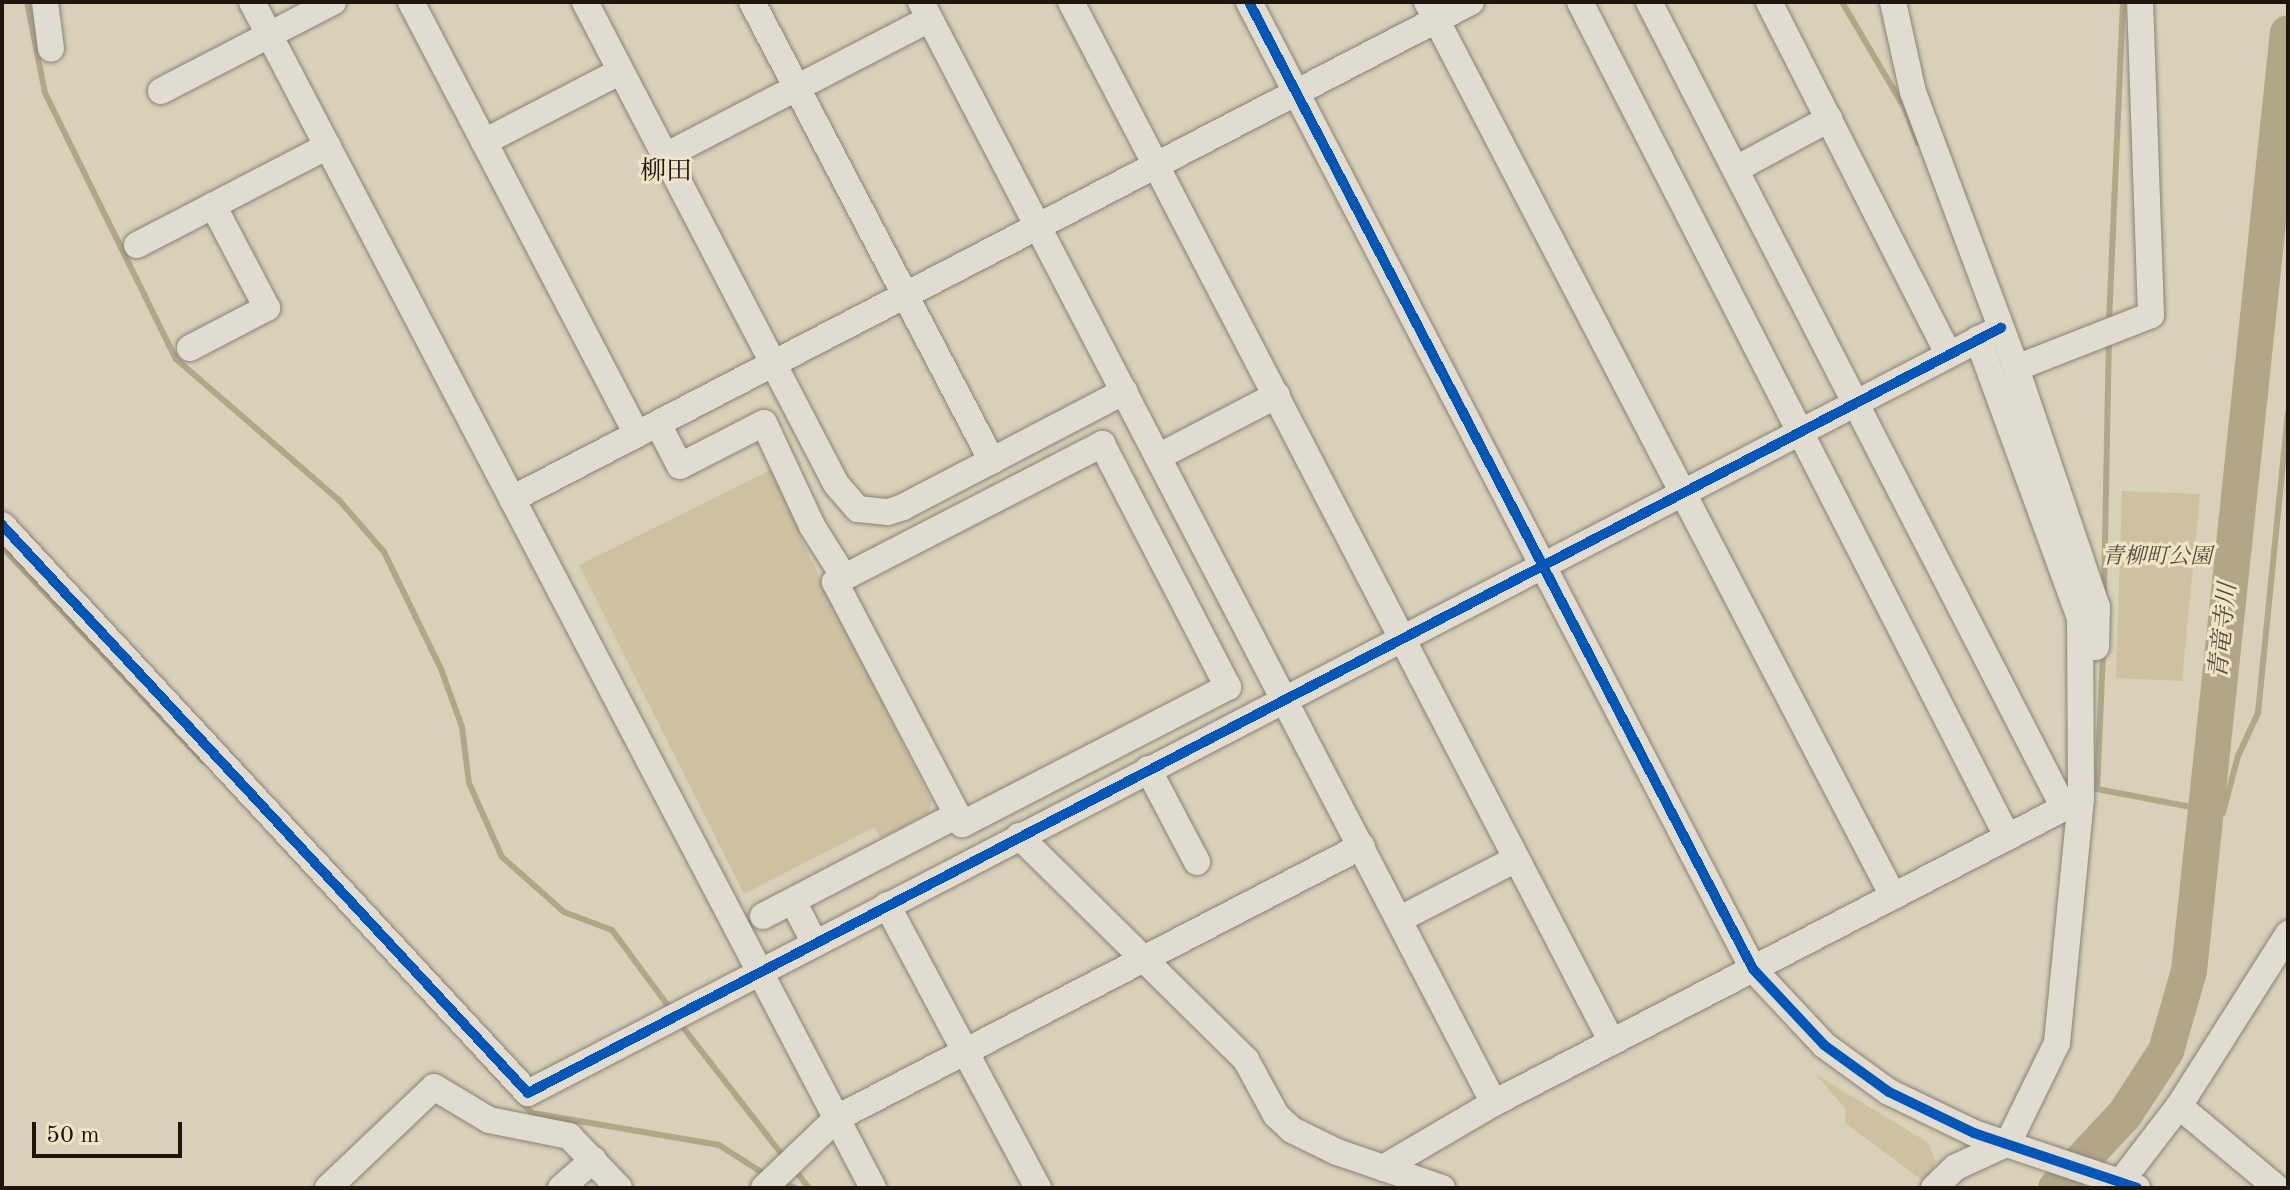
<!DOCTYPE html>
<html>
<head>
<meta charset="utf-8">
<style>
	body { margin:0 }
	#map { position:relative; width:2290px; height:1190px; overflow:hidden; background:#d8d0b8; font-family:"Old Standard TT","Noto Serif JP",serif }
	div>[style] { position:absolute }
	.green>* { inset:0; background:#cdc1a1 }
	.stream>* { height:6px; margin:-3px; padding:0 3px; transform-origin:3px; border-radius:3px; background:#b2a688 }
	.river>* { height:36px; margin:-18px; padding:0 18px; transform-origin:18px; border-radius:18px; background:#b2a688 }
	.roads { filter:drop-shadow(0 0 2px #888274) drop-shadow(0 0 2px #888274) }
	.minor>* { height:26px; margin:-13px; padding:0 13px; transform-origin:13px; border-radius:13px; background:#e0dcd1 }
	.cycleway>* { height:10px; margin:-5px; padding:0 5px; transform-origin:5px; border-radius:5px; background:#0057b8 }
	span { translate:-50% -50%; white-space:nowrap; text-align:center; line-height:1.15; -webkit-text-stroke:6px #efe4c8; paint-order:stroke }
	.park-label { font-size:22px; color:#584d3a; font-style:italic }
	.water-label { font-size:24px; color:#534836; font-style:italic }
	.quarter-label { font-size:26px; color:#1e150c }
	.frame { position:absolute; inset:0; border:4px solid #1e150c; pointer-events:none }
	.scale { position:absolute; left:32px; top:1122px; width:150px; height:36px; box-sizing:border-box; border:4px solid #1e150c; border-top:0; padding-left:10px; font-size:24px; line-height:28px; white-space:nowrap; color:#1e150c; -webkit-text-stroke:6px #efe4c8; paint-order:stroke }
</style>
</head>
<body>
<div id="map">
	<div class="green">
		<i style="clip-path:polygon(777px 467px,803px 543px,931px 800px,929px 813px,881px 838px,874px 827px,744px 894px,579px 565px)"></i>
		<i style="clip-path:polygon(2122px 491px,2200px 494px,2182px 681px,2116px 678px)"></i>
		<i style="clip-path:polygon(1815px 1074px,1927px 1142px,1936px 1161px,1926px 1183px,1845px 1123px,1846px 1109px)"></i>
	</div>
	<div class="stream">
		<i style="left:27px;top:2px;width:93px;rotate:78.8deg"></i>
		<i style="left:45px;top:93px;width:297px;rotate:63.8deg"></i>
		<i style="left:176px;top:359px;width:216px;rotate:40.9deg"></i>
		<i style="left:339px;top:500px;width:69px;rotate:49.1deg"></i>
		<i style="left:384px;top:552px;width:130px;rotate:64deg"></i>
		<i style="left:441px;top:669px;width:62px;rotate:70.1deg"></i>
		<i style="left:462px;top:727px;width:56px;rotate:82.9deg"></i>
		<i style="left:469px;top:783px;width:81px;rotate:66deg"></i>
		<i style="left:502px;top:857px;width:83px;rotate:41.6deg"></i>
		<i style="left:564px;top:912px;width:51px;rotate:20.6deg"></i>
		<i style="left:612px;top:930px;width:101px;rotate:53.5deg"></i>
		<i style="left:1842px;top:2px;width:124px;rotate:59.5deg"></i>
		<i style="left:1905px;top:109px;width:36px;rotate:69deg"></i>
		<i style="left:2109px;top:322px;width:320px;rotate:-87.5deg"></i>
		<i style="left:2px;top:547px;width:294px;rotate:46.8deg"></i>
		<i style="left:2104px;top:594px;width:257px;rotate:-88.9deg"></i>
		<i style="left:2103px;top:653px;width:136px;rotate:92.5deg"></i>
		<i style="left:2097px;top:789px;width:128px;rotate:10.8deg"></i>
		<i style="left:2223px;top:813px;width:59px;rotate:-75.3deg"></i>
		<i style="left:2238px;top:756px;width:47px;rotate:-65.1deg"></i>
		<i style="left:2258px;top:713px;width:301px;rotate:-84.3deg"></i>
		<i style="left:678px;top:1021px;width:172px;rotate:52.1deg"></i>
		<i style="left:519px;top:1099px;width:19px;rotate:47deg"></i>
		<i style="left:532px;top:1113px;width:190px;rotate:9.7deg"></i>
		<i style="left:719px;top:1145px;width:56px;rotate:32.6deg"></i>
		<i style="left:794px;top:1169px;width:24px;rotate:52deg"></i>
		<i style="left:780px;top:1181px;width:17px;rotate:25deg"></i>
	</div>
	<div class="river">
		<i style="left:2056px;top:1188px;width:101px;rotate:-47deg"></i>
		<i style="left:2125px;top:1114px;width:75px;rotate:-56.9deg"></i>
		<i style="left:2166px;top:1051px;width:83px;rotate:-74deg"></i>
		<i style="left:2189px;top:971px;width:943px;rotate:-83.98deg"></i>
	</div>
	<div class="roads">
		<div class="minor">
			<i style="left:45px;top:2px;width:47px;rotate:82.7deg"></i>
			<i style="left:252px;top:2px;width:1339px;rotate:62.36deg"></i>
			<i style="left:411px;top:2px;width:488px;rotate:62.4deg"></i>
			<i style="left:585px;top:2px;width:543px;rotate:62.49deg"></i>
			<i style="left:836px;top:484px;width:33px;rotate:49deg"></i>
			<i style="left:858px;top:509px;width:30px;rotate:6deg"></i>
			<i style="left:888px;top:512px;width:16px;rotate:-18deg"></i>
			<i style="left:903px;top:507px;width:250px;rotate:-27.6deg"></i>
			<i style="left:752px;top:2px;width:518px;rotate:62.4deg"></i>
			<i style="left:921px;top:2px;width:1241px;rotate:62.51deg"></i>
			<i style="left:1071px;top:2px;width:1172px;rotate:62.52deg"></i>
			<i style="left:1249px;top:2px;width:1090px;rotate:62.47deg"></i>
			<i style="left:1753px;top:969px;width:104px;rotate:46.9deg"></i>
			<i style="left:1824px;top:1045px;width:80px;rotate:35.9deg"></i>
			<i style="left:1889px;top:1092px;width:94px;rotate:25.8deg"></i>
			<i style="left:1974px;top:1133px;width:172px;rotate:18.6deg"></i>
			<i style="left:1427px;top:2px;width:1008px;rotate:62.47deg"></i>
			<i style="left:1580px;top:2px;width:937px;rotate:62.89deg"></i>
			<i style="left:1649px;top:2px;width:907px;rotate:62.76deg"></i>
			<i style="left:1769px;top:2px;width:394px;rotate:63deg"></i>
			<i style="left:1893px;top:2px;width:92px;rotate:77.5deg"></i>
			<i style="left:1913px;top:92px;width:295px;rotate:69.5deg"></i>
			<i style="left:2016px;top:368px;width:145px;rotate:-21.4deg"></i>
			<i style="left:2151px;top:315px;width:313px;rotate:-92deg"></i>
			<i style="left:161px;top:91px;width:194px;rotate:-27.4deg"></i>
			<i style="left:484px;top:142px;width:154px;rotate:-27.4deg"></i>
			<i style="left:665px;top:156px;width:297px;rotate:-27.4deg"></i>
			<i style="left:1736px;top:169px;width:106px;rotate:-28.3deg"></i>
			<i style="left:137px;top:245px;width:215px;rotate:-27.4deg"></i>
			<i style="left:190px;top:348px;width:87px;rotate:-27.5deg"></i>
			<i style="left:267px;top:308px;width:116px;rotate:-117.7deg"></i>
			<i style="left:2016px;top:368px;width:252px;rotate:71.3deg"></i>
			<i style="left:2097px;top:607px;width:40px;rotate:91.4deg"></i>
			<i style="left:658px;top:424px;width:47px;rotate:62.4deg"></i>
			<i style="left:680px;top:466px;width:94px;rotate:-27.1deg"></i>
			<i style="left:764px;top:423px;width:114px;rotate:65deg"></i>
			<i style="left:812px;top:526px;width:60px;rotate:57.9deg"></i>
			<i style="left:1102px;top:444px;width:274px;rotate:62.6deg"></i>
			<i style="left:1228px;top:687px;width:299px;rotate:152.7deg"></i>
			<i style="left:962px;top:824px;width:273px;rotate:-117.7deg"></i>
			<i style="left:835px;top:582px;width:301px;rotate:-27.3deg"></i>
			<i style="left:1158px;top:457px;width:134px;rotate:-27.5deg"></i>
			<i style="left:512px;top:499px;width:1080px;rotate:-27.4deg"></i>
			<i style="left:2px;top:525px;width:774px;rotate:47.2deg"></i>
			<i style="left:528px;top:1093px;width:1660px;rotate:-27.45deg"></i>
			<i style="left:1148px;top:769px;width:105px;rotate:62.2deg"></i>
			<i style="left:1019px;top:836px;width:319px;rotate:44.6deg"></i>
			<i style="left:1246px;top:1060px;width:63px;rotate:61.4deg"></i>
			<i style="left:1276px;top:1115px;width:22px;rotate:43deg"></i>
			<i style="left:1292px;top:1130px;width:50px;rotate:26.1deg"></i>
			<i style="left:1337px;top:1152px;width:111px;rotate:18.9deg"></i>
			<i style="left:793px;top:901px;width:46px;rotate:62.9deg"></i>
			<i style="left:887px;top:905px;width:321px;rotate:61.9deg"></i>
			<i style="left:763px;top:916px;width:219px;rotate:-27.5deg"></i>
			<i style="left:1400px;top:919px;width:131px;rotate:-27.3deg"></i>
			<i style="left:2179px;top:1106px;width:128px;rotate:39.9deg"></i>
			<i style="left:1383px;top:1168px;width:129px;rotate:-30.4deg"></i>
			<i style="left:1494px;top:1103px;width:659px;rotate:-27.38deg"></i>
			<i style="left:328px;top:1188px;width:146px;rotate:-43.6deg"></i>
			<i style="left:434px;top:1087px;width:64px;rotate:31deg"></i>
			<i style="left:489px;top:1120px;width:82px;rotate:11.3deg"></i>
			<i style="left:569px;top:1136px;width:72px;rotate:46.1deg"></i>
			<i style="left:561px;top:1188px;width:43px;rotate:-41.2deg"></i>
			<i style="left:764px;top:1188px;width:101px;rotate:-43.8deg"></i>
			<i style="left:837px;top:1118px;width:591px;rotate:-27.39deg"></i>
			<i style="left:1934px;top:1188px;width:30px;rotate:-44deg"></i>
			<i style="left:1956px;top:1167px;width:57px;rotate:-24.8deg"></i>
			<i style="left:2008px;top:1143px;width:111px;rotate:-63.9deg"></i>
			<i style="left:2057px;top:1043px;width:245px;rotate:-84.4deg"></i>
			<i style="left:2081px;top:799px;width:181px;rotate:-90.3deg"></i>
			<i style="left:2080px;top:618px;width:297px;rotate:-110.1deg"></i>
			<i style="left:2116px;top:1188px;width:103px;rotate:-52.5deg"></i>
			<i style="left:2179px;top:1106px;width:204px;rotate:-57.6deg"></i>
		</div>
	</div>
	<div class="cycleway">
		<i style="left:1249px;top:2px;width:1090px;rotate:62.47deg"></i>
		<i style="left:1753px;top:969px;width:104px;rotate:46.9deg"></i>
		<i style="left:1824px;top:1045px;width:80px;rotate:35.9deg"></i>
		<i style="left:1889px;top:1092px;width:94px;rotate:25.8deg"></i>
		<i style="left:1974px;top:1133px;width:172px;rotate:18.6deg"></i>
		<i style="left:2px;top:525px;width:774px;rotate:47.2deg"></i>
		<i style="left:528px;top:1093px;width:1660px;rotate:-27.45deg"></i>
	</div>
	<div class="park-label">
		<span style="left:2157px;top:558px">青柳町公園</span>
	</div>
	<div class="water-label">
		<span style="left:2225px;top:631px;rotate:-84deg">青竜寺川</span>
	</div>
	<div class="quarter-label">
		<span style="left:666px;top:173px">柳田</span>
	</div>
	<div class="frame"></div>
	<div class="scale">50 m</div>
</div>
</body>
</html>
